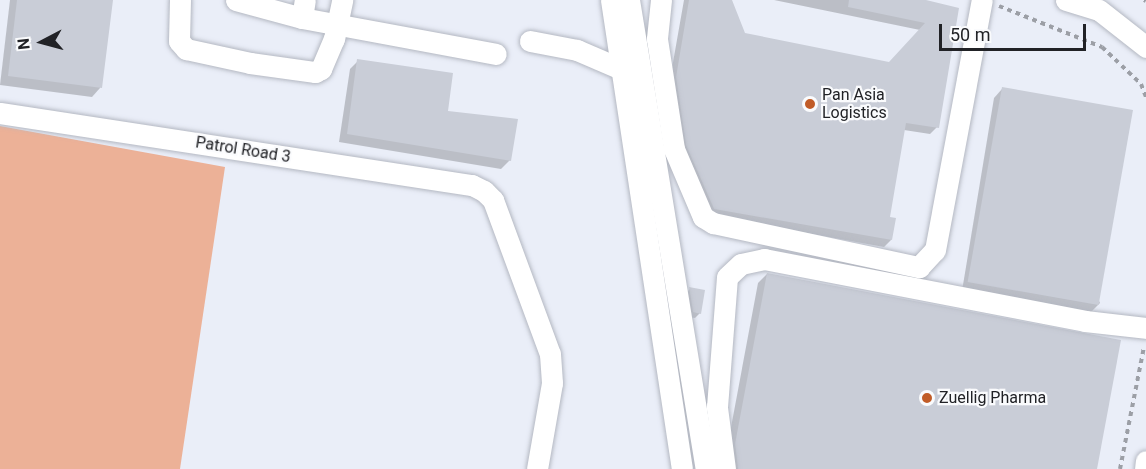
<!DOCTYPE html>
<html>
<head>
<meta charset="utf-8">
<style>
	body { margin:0 }
	#map { position:relative; width:1146px; height:469px; overflow:hidden; background:#eaeef8; font-family:Roboto,sans-serif }
	div>[style] { position:absolute }
	.green>* { inset:0; background:#ecb197 }
	.shadow>* { inset:0; background:#0003 }
	.building>* { inset:0; background:#c9cdd7; transform-origin:0 0 }
	.path>* { height:4px; margin-top:-2px; transform-origin:0; background:repeating-linear-gradient(90deg,#9c9fa6 0 4.5px,transparent 0 9px) }
	.roads { filter:drop-shadow(0 0 2px #b4b8c2) drop-shadow(0 0 2px #b4b8c2) }
	.minor>* { height:21px; margin:-10.5px; padding:0 10.5px; transform-origin:10.5px; border-radius:10.5px; background:#fff }
	.dots>* { width:16px; height:16px; translate:-50% -50%; box-sizing:border-box; border:3px solid #fafbfd; border-radius:50% }
	span { translate:-50% -50%; white-space:nowrap; text-align:center; line-height:1.15; -webkit-text-stroke:4.5px #fafbfd; paint-order:stroke }
	.poi-label { font-size:16px; color:#212226 }
	.left { translate:0 -50%; text-align:left }
	.street-label { font-size:16px; color:#212226 }
	.north { position:absolute; left:12px; top:12px; width:60px; height:60px; -webkit-text-stroke:4px #fafbfd; paint-order:stroke; rotate:264deg; font-size:16px; font-weight:700; line-height:24px; text-align:center; color:#212226 }
	.north::after { content:''; display:block; margin:auto; width:21px; height:27px; background:#212226; clip-path:polygon(50% 0,100% 100%,50% 72%,0 100%) }
	.scale { position:absolute; left:939px; top:24px; width:147px; height:27px; box-sizing:border-box; border:3px solid #212226; border-top:0; padding-left:8px; font-size:18px; line-height:21px; white-space:nowrap; color:#212226; -webkit-text-stroke:4px #fafbfd; paint-order:stroke }
</style>
</head>
<body>
<div id="map">
	<div class="green">
		<i style="clip-path:polygon(0 126px,225px 167px,180px 469px,0 469px)"></i>
	</div>
	<div class="shadow">
		<i style="clip-path:polygon(10px 0,112px 0,100px 88px,92px 97px,0 85px)"></i>
		<i style="clip-path:polygon(684px 0,730px 0,744px 34px,889px 64px,920px 30px,774px 0,925px 0,937px 127px,930px 134px,904px 130px,888px 219px,891px 240px,884px 247px,707px 215px,680px 153px,669px 85px)"></i>
		<i style="clip-path:polygon(358px 61px,446px 112px,510px 160px,501px 169px,339px 142px,350px 69px)"></i>
		<i style="clip-path:polygon(1002px 89px,1100px 303px,1091px 312px,962px 291px,994px 98px)"></i>
		<i style="clip-path:polygon(767px 274px,1095px 469px,727px 469px,726px 454px,758px 283px)"></i>
		<i style="clip-path:polygon(690px 289px,700px 313px,695px 318px,689px 317px,685px 294px)"></i>
	</div>
	<div class="building">
		<i style="clip-path:polygon(17px 0,113px 0,102px 88px,8px 76px)"></i>
		<i style="clip-path:polygon(689px 0,732px 0,745px 33px,889px 62px,925px 23px,848px 7px,849px 0,926px 0,959px 8px,939px 128px,906px 123px,890px 217px,896px 218px,892px 240px,714px 209px,686px 145px,676px 77px)"></i>
		<i style="clip-path:polygon(357px 59px,453px 73px,448px 111px,518px 119px,511px 161px,347px 134px)"></i>
		<i style="left:1002px;top:87px;width:133px;height:198px;rotate:10deg"></i>
		<i style="clip-path:polygon(767px 273px,1121px 340px,1097px 469px,738px 469px,735px 444px)"></i>
		<i style="clip-path:polygon(689px 287px,705px 290px,701px 314px,693px 312px)"></i>
	</div>
	<div class="path">
		<i style="left:1144px;top:0;width:2px;rotate:27deg"></i>
		<i style="left:999px;top:6px;width:111px;rotate:21.7deg"></i>
		<i style="left:1102px;top:47px;width:54px;rotate:43.5deg"></i>
		<i style="left:1141px;top:84px;width:14px;rotate:69deg"></i>
		<i style="left:1120px;top:469px;width:124px;rotate:-78.9deg"></i>
	</div>
	<div class="roads">
		<div class="minor">
			<i style="left:180px;top:0;width:41px;rotate:91.4deg"></i>
			<i style="left:179px;top:41px;width:11px;rotate:49deg"></i>
			<i style="left:186px;top:49px;width:66px;rotate:12.3deg"></i>
			<i style="left:250px;top:63px;width:66px;rotate:7.9deg"></i>
			<i style="left:315px;top:72px;width:7px;rotate:-27deg"></i>
			<i style="left:321px;top:69px;width:33px;rotate:-67deg"></i>
			<i style="left:334px;top:39px;width:40px;rotate:-78deg"></i>
			<i style="left:236px;top:0;width:68px;rotate:15.3deg"></i>
			<i style="left:302px;top:18px;width:197px;rotate:10.5deg"></i>
			<i style="left:611px;top:0;width:474px;rotate:81.4deg"></i>
			<i style="left:629px;top:0;width:475px;rotate:80.7deg"></i>
			<i style="left:661px;top:0;width:39px;rotate:96deg"></i>
			<i style="left:657px;top:39px;width:111px;rotate:81.2deg"></i>
			<i style="left:674px;top:149px;width:74px;rotate:66.9deg"></i>
			<i style="left:703px;top:217px;width:12px;rotate:31deg"></i>
			<i style="left:713px;top:223px;width:211px;rotate:12.1deg"></i>
			<i style="left:919px;top:267px;width:23px;rotate:-47deg"></i>
			<i style="left:935px;top:250px;width:254px;rotate:-79.4deg"></i>
			<i style="left:1066px;top:0;width:34px;rotate:17deg"></i>
			<i style="left:1099px;top:10px;width:60px;rotate:38.2deg"></i>
			<i style="left:302px;top:18px;width:18px;rotate:-81deg"></i>
			<i style="left:530px;top:41px;width:48px;rotate:10.8deg"></i>
			<i style="left:577px;top:50px;width:48px;rotate:23.4deg"></i>
			<i style="left:0;top:113px;width:477px;rotate:8.7deg"></i>
			<i style="left:472px;top:185px;width:13px;rotate:27deg"></i>
			<i style="left:484px;top:191px;width:13px;rotate:45deg"></i>
			<i style="left:493px;top:200px;width:164px;rotate:69.7deg"></i>
			<i style="left:550px;top:354px;width:29px;rotate:86deg"></i>
			<i style="left:552px;top:383px;width:87px;rotate:99.9deg"></i>
			<i style="left:725px;top:469px;width:63px;rotate:-97.4deg"></i>
			<i style="left:717px;top:407px;width:130px;rotate:-85.6deg"></i>
			<i style="left:727px;top:277px;width:19px;rotate:-43deg"></i>
			<i style="left:741px;top:264px;width:24px;rotate:-12deg"></i>
			<i style="left:764px;top:259px;width:327px;rotate:10.9deg"></i>
			<i style="left:1085px;top:321px;width:61px;rotate:6.5deg"></i>
			<i style="left:1145px;top:469px;width:8px;rotate:-83deg"></i>
		</div>
	</div>
	<div class="dots">
		<i style="left:810px;top:104px;background:#c15c28"></i>
		<i style="left:927px;top:398px;background:#c15c28"></i>
	</div>
	<div class="poi-label">
		<span class="left" style="left:822px;top:104px">Pan Asia<br>Logistics</span>
		<span class="left" style="left:939px;top:398px">Zuellig Pharma</span>
	</div>
	<div class="street-label">
		<span style="left:243px;top:150px;rotate:9deg">Patrol Road 3</span>
	</div>
	<div class="north">N</div>
	<div class="scale">50 m</div>
</div>
</body>
</html>
